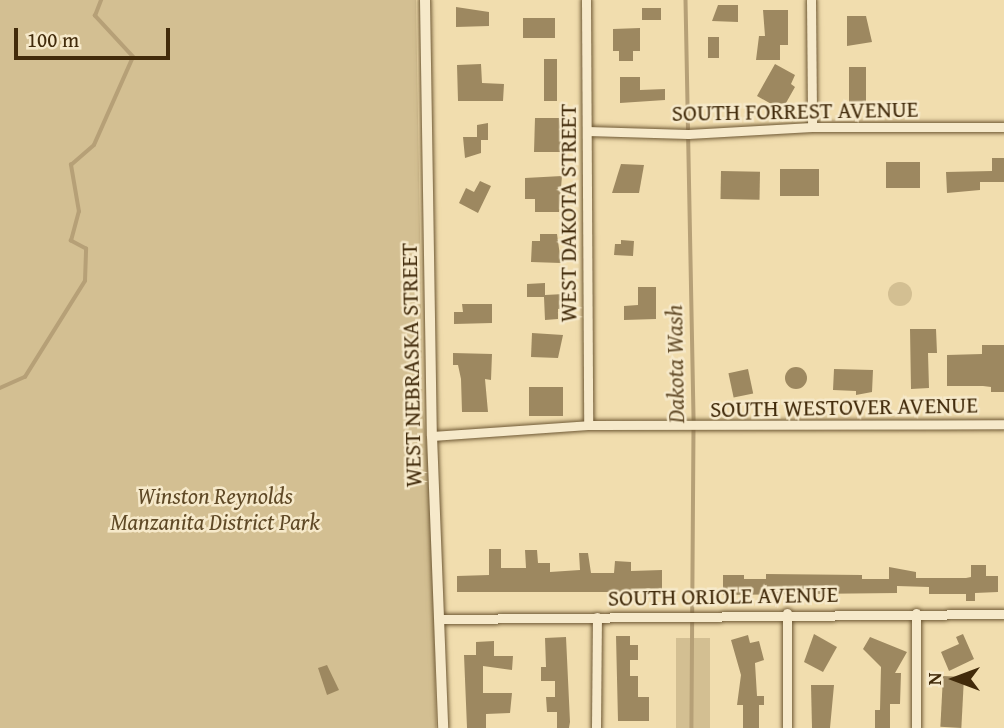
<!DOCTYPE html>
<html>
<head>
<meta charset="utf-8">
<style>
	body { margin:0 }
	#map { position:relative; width:1004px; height:728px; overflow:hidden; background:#f1ddae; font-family:"Gentium Book Plus",serif }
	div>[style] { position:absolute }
	.green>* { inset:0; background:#d3bf92; transform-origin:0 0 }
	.round { border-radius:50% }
	.stream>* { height:3.5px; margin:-1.75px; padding:0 1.75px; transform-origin:1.75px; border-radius:1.75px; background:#b6a077 }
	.building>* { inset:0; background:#9d8860; transform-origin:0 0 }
	.roads { filter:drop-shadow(0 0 2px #6e5834) drop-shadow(0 0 2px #6e5834) }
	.minor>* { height:9px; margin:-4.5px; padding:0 4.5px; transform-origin:4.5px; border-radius:4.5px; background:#f6e9ca }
	.tertiary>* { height:10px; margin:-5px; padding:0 5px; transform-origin:5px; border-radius:5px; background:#f6e9ca }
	span { translate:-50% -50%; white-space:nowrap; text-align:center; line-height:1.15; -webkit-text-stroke:5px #f6e9ca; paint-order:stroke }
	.street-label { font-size:23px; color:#422b0b }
	.park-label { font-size:23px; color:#5f4926; font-style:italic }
	.water-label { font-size:24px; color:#654e2b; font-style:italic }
	.north { position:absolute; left:920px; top:644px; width:70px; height:70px; -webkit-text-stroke:5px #f6e9ca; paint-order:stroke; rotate:270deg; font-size:19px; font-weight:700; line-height:28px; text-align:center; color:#422b0b }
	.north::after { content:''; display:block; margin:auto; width:24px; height:32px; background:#422b0b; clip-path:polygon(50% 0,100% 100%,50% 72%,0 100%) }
	.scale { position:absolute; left:14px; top:28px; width:156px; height:32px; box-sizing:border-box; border:4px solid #422b0b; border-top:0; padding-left:9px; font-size:21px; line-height:24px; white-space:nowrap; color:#422b0b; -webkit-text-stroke:5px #f6e9ca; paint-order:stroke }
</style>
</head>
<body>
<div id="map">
	<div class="green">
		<i style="clip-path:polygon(0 0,416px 0,423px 408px,432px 503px,436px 728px,0 728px)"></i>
		<i class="round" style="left:888px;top:282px;width:24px;height:24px"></i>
		<i style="left:676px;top:638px;width:34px;height:90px"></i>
	</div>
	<div class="stream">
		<i style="left:686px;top:0;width:428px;rotate:88.9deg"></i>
		<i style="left:694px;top:428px;width:300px;rotate:90.4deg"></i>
		<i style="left:0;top:388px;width:27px;rotate:-24deg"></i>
		<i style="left:25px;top:377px;width:113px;rotate:-58deg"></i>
		<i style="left:85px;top:281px;width:32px;rotate:-88deg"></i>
		<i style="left:86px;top:249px;width:17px;rotate:-152deg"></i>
		<i style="left:71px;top:241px;width:30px;rotate:-75deg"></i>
		<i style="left:79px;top:212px;width:48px;rotate:-99.7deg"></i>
		<i style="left:71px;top:165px;width:30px;rotate:-41deg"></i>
		<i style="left:94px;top:145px;width:96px;rotate:-66.1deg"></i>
		<i style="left:133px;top:57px;width:56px;rotate:-132.8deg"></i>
		<i style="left:95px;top:16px;width:17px;rotate:-69deg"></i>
	</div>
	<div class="building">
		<i style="clip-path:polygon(718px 5px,738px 5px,738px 22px,712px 21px)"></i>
		<i style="clip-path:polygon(456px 7px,489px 12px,489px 26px,456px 27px)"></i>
		<i style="left:642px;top:8px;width:19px;height:12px"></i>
		<i style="clip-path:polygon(763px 10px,788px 10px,788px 45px,780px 45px,780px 60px,756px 60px,759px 36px,765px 36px)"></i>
		<i style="clip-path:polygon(847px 16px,866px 16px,872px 42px,847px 46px)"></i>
		<i style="left:523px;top:18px;width:32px;height:20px"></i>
		<i style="clip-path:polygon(640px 28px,640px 51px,633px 51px,633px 61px,619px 61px,619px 51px,613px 51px,613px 29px)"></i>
		<i style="left:708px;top:37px;width:11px;height:21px"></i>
		<i style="left:544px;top:59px;width:13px;height:42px"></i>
		<i style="clip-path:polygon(481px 64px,482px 83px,504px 84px,503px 101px,458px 101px,457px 65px)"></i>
		<i style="clip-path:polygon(775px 64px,795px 75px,791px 84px,795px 87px,782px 110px,757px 96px)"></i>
		<i style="left:849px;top:67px;width:17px;height:36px"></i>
		<i style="clip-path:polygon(620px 77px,640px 77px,640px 90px,665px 89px,665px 100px,620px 103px)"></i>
		<i style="clip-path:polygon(535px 118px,559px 118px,563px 152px,534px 152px)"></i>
		<i style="clip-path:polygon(488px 123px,488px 140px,481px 140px,481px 153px,465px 158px,463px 137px,477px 137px,477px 125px)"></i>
		<i style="clip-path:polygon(992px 158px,1004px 158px,1004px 182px,980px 182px,980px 190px,947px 193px,946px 172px,992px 171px)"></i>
		<i style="left:920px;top:162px;width:26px;height:34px;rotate:90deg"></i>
		<i style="clip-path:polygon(621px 164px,644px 165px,639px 193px,612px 193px)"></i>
		<i style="left:780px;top:169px;width:39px;height:27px"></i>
		<i style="left:721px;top:171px;width:39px;height:28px;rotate:1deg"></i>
		<i style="clip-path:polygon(562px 176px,559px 212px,535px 212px,535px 199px,525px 199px,525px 178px)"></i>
		<i style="clip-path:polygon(480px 181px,491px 186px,478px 213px,459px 203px,466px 188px,474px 192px)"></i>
		<i style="clip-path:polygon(540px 234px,557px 234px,561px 263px,531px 262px,532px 241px,540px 241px)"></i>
		<i style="clip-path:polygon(621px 240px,634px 241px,633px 256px,614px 255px,615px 244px,621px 244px)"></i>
		<i style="clip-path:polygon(545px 283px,545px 295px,564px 294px,565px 308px,558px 309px,558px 319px,545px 320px,544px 297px,527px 297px,527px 284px)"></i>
		<i style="clip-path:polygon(638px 287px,656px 287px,656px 319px,624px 320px,624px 306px,638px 305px)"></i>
		<i style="clip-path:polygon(462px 304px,492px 304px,492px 323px,454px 324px,454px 312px,463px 312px)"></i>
		<i style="clip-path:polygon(910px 329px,936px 329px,937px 353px,928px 353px,929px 388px,911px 389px)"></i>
		<i style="clip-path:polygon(532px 333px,563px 335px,558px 358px,531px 357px)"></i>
		<i style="clip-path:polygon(982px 345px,1004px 345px,1004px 392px,991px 392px,991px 387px,983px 386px,947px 386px,947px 355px,982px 354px)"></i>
		<i style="clip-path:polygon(453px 353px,492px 354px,491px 380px,485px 379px,488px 412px,462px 412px,461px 379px,458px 365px,453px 365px)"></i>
		<i class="round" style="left:785px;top:367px;width:22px;height:22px"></i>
		<i style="left:748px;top:369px;width:25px;height:20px;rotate:78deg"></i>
		<i style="clip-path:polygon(834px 369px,873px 370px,872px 392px,856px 395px,856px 391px,833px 390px)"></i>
		<i style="left:529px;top:387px;width:34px;height:29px"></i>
		<i style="clip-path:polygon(489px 549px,501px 549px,501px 568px,526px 568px,525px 550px,537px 550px,538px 563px,550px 563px,550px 572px,580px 570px,579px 553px,588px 553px,591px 573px,614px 573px,615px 561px,631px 562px,631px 571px,662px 570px,662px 592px,457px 592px,457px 576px,489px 575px)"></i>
		<i style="clip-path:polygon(971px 565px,986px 565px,986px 576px,998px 576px,998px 592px,975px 593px,975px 601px,966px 601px,966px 594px,929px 594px,929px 587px,897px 586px,897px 593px,723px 595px,723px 575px,744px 575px,744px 579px,766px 579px,766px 574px,862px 575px,862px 579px,889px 579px,889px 567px,916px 572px,916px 578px,966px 578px,971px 577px)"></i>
		<i style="clip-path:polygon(814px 634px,837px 647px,823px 672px,804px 662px)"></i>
		<i style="clip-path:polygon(963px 634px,974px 659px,949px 671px,941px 652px,959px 644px,956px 637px)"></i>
		<i style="clip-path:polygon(748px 635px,750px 643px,759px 641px,764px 660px,755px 663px,757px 696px,764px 696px,764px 705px,759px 705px,759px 728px,743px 728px,743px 705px,737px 705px,741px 675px,731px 640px)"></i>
		<i style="clip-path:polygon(616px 636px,630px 636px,630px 645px,638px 645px,638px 660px,630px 660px,630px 676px,638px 676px,638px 697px,649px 697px,649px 721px,618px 721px)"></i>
		<i style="clip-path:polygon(566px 637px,570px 722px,569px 728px,557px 728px,557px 712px,547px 712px,546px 697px,555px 697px,555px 681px,541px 681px,541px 667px,546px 667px,545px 638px)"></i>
		<i style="clip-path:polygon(870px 637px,907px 652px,895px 673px,901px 673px,900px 704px,890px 704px,890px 728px,875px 728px,875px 710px,880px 710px,881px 667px,863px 649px)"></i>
		<i style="clip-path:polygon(494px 641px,494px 656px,513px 656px,512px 670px,483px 666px,483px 693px,512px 693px,510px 713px,486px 714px,486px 728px,467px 728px,464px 655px,476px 655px,476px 642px)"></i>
		<i style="clip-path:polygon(327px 665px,339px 690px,327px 695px,318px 668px)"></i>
		<i style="left:964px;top:677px;width:51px;height:21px;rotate:93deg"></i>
		<i style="clip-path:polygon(811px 685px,834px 685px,830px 728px,812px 728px)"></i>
	</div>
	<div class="roads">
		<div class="minor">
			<i style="left:586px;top:0;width:425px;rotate:89.7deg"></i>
			<i style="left:811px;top:0;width:127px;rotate:89.5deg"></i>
			<i style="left:587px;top:131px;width:101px;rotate:1.7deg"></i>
			<i style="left:688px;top:134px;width:124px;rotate:-3.2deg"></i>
			<i style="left:812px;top:127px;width:192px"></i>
			<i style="left:432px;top:436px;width:156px;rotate:-4deg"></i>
			<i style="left:588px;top:425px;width:416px;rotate:-0.1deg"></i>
			<i style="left:916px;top:613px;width:115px;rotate:90deg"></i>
			<i style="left:442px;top:619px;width:562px;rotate:-0.51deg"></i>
			<i style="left:596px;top:728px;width:111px;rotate:-89.5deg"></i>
			<i style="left:787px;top:728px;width:115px;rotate:-90deg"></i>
		</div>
		<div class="tertiary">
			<i style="left:425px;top:0;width:436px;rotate:89.1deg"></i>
			<i style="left:432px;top:436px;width:292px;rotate:87.8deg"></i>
		</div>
	</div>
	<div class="street-label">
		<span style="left:795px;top:111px;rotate:-1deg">SOUTH FORREST AVENUE</span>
		<span style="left:568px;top:213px;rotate:-90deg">WEST DAKOTA STREET</span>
		<span style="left:411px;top:365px;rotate:-91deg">WEST NEBRASKA STREET</span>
		<span style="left:844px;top:407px;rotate:-1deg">SOUTH WESTOVER AVENUE</span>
		<span style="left:723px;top:596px;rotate:-1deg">SOUTH ORIOLE AVENUE</span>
	</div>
	<div class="park-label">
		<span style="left:215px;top:509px">Winston Reynolds<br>Manzanita District Park</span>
	</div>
	<div class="water-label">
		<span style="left:675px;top:364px;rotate:-91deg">Dakota Wash</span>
	</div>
	<div class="north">N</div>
	<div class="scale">100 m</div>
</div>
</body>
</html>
